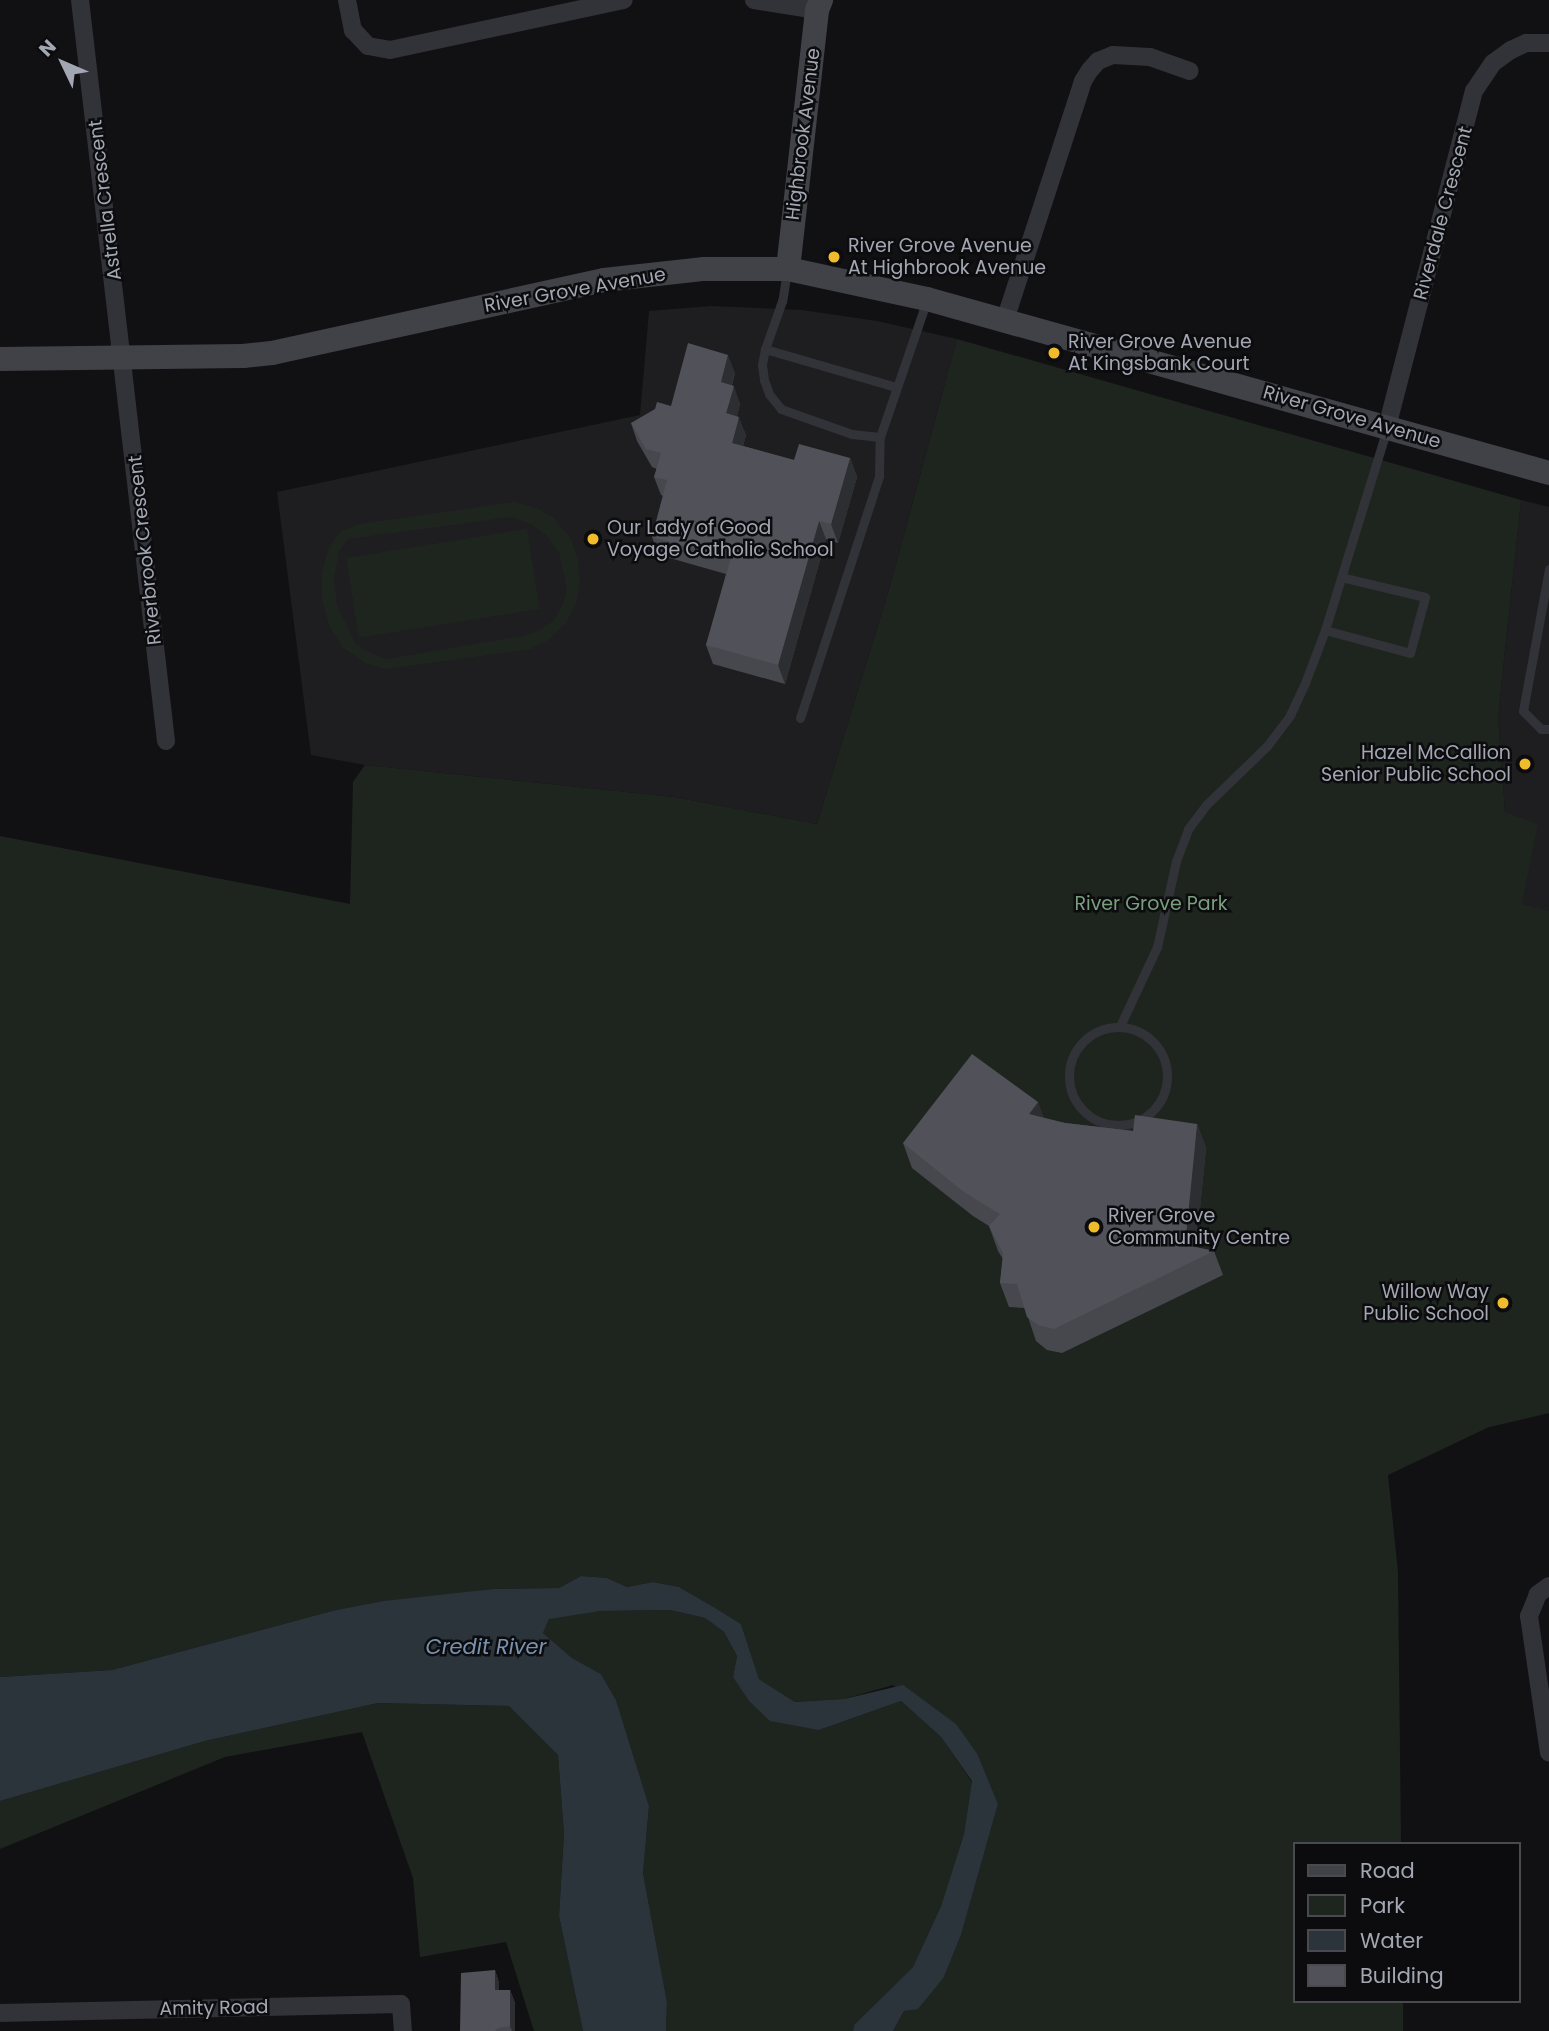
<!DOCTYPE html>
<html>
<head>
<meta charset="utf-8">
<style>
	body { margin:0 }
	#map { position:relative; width:1549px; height:2031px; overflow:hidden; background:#111113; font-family:Poppins,sans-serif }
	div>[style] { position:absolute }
	.built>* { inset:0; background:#1e1d20 }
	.green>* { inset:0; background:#1e251f; transform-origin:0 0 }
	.water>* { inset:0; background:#2b333b }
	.lane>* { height:9px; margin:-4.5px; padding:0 4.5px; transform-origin:4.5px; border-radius:4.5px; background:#323338 }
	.lane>.ring { margin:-4.5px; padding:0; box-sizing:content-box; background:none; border:9px solid #323338; border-radius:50% }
	.street>* { height:18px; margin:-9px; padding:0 9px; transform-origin:9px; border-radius:9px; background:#323338 }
	.secondary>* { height:24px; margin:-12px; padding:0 12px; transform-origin:12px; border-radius:12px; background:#404248 }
	.wall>* { inset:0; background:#47484e }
	.shaded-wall>* { inset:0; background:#2d2e32 }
	.building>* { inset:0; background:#515259 }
	.dots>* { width:19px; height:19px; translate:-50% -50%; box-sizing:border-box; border:4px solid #0c0c0e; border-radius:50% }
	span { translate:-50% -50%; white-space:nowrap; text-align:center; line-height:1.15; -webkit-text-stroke:5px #0c0c0e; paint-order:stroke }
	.street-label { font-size:19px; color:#a3a7b3 }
	.poi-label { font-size:19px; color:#a3a7b3 }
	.left { translate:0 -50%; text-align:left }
	.right { translate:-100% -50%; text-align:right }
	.park-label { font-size:19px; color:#799f7e }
	.water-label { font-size:21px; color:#7992af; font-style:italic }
	.legend { position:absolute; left:1293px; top:1842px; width:228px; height:161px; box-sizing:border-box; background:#0c0c0e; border:2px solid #484a50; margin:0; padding:9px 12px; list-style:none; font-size:21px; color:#a3a7b3 }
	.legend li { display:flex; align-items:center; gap:14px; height:35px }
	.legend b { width:35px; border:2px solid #484a50 }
	.north { position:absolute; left:28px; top:28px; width:70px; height:70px; -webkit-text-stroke:5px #0c0c0e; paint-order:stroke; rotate:314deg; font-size:19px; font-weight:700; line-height:28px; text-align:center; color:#a3a7b3 }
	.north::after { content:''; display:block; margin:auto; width:24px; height:32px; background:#a3a7b3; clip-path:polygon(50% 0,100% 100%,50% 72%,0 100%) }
</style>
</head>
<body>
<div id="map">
	<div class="built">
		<i style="clip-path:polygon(711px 306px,802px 310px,877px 321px,957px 339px,890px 586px,817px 824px,674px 797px,365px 765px,311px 755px,277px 492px,640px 415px,649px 311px)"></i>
		<i style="clip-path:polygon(1521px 500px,1549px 507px,1549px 1413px,1490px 1427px,1505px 812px,1498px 717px)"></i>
	</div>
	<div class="green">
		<i style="clip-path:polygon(957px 339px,1521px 500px,1498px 717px,1505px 812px,1538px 824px,1522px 904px,1549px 911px,1549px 1413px,1489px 1427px,1388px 1475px,1398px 1572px,1401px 1844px,1295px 1844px,1295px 2001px,1403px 2001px,1403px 2031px,893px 2031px,904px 2011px,944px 1977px,961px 1935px,998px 1804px,978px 1755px,893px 1685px,844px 1699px,795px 1702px,759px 1679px,741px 1624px,679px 1587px,653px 1582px,627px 1587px,607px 1578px,581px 1576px,559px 1588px,492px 1589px,332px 1611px,112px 1670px,0 1677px,0 836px,350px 904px,353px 782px,365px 765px,674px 797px,817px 824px,890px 586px)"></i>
		<i style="clip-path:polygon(evenodd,514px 502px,537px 508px,556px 520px,571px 539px,578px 561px,580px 582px,576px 604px,566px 623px,550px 639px,531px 649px,386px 669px,367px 664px,343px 648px,329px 625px,322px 599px,322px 573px,329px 547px,341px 531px,359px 524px,514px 502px,512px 517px,531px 524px,547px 536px,559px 553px,567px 590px,562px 606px,553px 621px,539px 631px,522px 636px,387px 659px,367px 651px,355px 643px,337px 605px,334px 578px,339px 551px,348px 539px,512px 517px)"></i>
		<i style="left:527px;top:529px;width:81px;height:183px;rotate:81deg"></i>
		<i style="clip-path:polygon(670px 1610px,705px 1618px,724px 1632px,737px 1656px,733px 1677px,819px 1730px,901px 1701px,941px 1737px,972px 1782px,964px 1834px,941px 1906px,913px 1967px,854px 2025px,853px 2031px,666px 2031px,667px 2002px,643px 1873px,649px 1806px,616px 1700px,601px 1674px,572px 1658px,543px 1633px,549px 1619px,561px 1615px,600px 1611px)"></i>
		<i style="clip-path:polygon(378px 1703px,509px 1706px,558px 1755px,564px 1834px,559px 1916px,583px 2031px,534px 2031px,506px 1942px,420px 1957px,413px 1878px,362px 1732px,225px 1757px,0 1849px,0 1801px,205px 1741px)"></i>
	</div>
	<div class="water">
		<i style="clip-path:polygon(581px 1576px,607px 1578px,627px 1587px,653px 1582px,679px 1587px,715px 1608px,741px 1624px,759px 1679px,795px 1702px,844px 1699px,903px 1685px,956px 1724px,978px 1755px,998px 1804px,961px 1935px,944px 1977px,918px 2009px,904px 2011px,893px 2031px,853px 2031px,854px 2025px,913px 1967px,941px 1906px,964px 1834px,972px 1781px,941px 1737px,901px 1701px,819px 1730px,770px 1721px,749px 1701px,733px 1677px,737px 1656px,724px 1632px,705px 1618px,670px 1610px,600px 1611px,549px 1619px,543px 1633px,572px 1658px,601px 1674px,616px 1700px,649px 1806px,643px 1873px,667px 2002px,666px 2031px,583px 2031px,559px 1916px,564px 1834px,558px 1755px,509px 1706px,378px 1703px,205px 1741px,0 1801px,0 1677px,112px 1670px,332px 1611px,384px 1601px,493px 1589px,559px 1588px)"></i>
	</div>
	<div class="lane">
		<i style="left:787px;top:271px;width:30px;rotate:99deg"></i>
		<i style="left:782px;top:301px;width:51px;rotate:109.5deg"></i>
		<i style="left:765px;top:349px;width:136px;rotate:16.2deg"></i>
		<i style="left:765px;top:349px;width:16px;rotate:101deg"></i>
		<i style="left:762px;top:365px;width:15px;rotate:82deg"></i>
		<i style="left:764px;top:380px;width:15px;rotate:70deg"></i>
		<i style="left:769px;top:394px;width:19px;rotate:51deg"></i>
		<i style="left:781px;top:409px;width:75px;rotate:19.4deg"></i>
		<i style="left:852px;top:434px;width:28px;rotate:6deg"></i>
		<i style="left:1549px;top:569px;width:144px;rotate:100.4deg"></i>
		<i style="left:1523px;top:711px;width:25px;rotate:45deg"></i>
		<i style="left:1541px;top:729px;width:8px"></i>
		<i style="left:1325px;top:630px;width:88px;rotate:15.1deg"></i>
		<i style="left:1410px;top:653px;width:58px;rotate:-75deg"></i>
		<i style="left:1425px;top:597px;width:86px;rotate:-166.6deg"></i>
		<i style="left:800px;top:718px;width:255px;rotate:-71.9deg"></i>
		<i style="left:879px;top:476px;width:39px;rotate:-89deg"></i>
		<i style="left:880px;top:437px;width:145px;rotate:-71.1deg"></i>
		<i style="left:1120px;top:1026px;width:87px;rotate:-64.9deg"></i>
		<i style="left:1157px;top:947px;width:88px;rotate:-77.5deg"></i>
		<i style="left:1176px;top:861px;width:34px;rotate:-69deg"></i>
		<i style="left:1188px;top:829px;width:31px;rotate:-53deg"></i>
		<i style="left:1207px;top:804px;width:83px;rotate:-44deg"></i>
		<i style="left:1267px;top:746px;width:39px;rotate:-53deg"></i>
		<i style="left:1290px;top:715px;width:35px;rotate:-65deg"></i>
		<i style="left:1305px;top:683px;width:57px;rotate:-69.3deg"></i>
		<i style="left:1325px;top:630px;width:210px;rotate:-72.9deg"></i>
		<i class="ring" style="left:1069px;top:1027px;width:89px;height:89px"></i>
	</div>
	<div class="street">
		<i style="left:80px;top:0;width:746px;rotate:83.38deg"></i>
		<i style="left:347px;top:0;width:31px;rotate:79deg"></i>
		<i style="left:353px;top:30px;width:22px;rotate:47deg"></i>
		<i style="left:368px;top:46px;width:22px;rotate:10deg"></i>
		<i style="left:390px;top:50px;width:239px;rotate:-12.1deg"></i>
		<i style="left:754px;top:0;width:64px;rotate:9deg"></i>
		<i style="left:1005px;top:320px;width:251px;rotate:-71.9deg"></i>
		<i style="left:1083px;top:81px;width:13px;rotate:-58deg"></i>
		<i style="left:1090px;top:70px;width:12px;rotate:-48deg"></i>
		<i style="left:1098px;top:61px;width:16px;rotate:-22deg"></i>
		<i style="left:1113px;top:55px;width:37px;rotate:3deg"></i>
		<i style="left:1150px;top:57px;width:42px;rotate:19.3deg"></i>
		<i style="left:1387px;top:427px;width:347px;rotate:-75.5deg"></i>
		<i style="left:1474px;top:91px;width:34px;rotate:-56deg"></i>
		<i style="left:1493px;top:63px;width:22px;rotate:-36deg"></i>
		<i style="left:1511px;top:50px;width:17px;rotate:-25deg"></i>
		<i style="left:1526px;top:43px;width:23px"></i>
		<i style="left:1549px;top:1586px;width:14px;rotate:144deg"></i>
		<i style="left:1538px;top:1594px;width:24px;rotate:112deg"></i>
		<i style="left:1529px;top:1616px;width:138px;rotate:81.7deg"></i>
		<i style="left:0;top:2013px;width:401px;rotate:-1.3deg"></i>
		<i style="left:401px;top:2004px;width:27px;rotate:86deg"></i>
	</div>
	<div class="secondary">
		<i style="left:788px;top:269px;width:261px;rotate:-83.6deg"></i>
		<i style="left:817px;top:10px;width:11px;rotate:-68deg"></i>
		<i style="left:0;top:359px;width:243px;rotate:-0.7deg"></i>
		<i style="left:243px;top:356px;width:29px;rotate:-6deg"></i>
		<i style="left:272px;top:353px;width:340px;rotate:-12.4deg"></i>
		<i style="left:604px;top:280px;width:101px;rotate:-6.3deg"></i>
		<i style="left:704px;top:269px;width:84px"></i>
		<i style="left:788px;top:269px;width:142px;rotate:12.2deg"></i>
		<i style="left:927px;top:299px;width:646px;rotate:15.63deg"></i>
	</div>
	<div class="wall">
		<i style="clip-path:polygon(735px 373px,732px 385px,740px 404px,737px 416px,746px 435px,743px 446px,794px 460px,850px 458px,857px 477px,838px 543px,826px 539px,785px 684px,713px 664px,706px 645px,726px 574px,659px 555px,652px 537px,663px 496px,661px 495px,654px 477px,657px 469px,652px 467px,637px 441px,631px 423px,671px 406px)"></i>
		<i style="clip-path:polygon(1038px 1102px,1043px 1118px,1065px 1123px,1133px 1131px,1197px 1124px,1206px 1148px,1196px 1247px,1214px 1251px,1223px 1275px,1062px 1353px,1047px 1350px,1036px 1341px,1025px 1308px,1009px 1307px,1000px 1283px,1003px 1259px,998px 1251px,989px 1226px,973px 1216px,912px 1168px,903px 1143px)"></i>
		<i style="clip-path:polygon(495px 1970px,499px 1983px,499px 1990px,510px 1990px,515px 2003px,515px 2031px,460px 2031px)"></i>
	</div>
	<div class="shaded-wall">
		<i style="clip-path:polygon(728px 355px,735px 373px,727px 401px,721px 382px)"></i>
		<i style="clip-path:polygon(734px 386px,740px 404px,733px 432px,726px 413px)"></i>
		<i style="clip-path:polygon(739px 417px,746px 435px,739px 461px,732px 443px)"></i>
		<i style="clip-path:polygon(850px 458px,857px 477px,838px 543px,831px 524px)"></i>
		<i style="clip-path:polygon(819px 521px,826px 539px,785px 684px,778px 665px)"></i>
		<i style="clip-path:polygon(1038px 1102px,1047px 1126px,1029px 1114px)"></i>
		<i style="clip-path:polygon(1197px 1124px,1206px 1148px,1195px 1260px,1185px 1245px)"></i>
		<i style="clip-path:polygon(495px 1970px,499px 1983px,499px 2003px,495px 1990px)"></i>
		<i style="clip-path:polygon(510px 1990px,515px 2003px,515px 2031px,512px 2031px,510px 2026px)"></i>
	</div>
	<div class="building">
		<i style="clip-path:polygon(688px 343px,728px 355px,721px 382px,734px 386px,726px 413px,739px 417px,732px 443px,794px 460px,799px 444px,850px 458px,831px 524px,819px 521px,778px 665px,706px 645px,731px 558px,652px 537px,667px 480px,654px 477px,661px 453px,646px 449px,631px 423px,655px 409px,657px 402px,671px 406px)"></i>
		<i style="clip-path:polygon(972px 1054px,1038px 1102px,1029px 1114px,1065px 1123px,1133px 1131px,1135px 1115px,1197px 1124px,1185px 1245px,1214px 1251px,1054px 1329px,1038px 1325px,1027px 1317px,1017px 1284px,1000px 1283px,1003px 1253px,989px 1226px,1000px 1214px,964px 1192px,903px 1143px)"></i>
		<i style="clip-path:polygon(495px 1970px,495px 1990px,510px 1990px,510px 2026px,498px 2028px,495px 2031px,460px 2031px,461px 1973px)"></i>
	</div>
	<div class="dots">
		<i style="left:834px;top:257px;background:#f1bc2b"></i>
		<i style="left:1054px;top:353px;background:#f1bc2b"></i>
		<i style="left:593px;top:539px;background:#f1bc2b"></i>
		<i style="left:1525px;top:764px;background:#f1bc2b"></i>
		<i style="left:1094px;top:1227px;background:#f1bc2b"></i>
		<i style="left:1503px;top:1303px;background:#f1bc2b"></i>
	</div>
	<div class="street-label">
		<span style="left:803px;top:134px;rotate:-83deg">Highbrook Avenue</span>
		<span style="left:105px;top:200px;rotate:-97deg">Astrella Crescent</span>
		<span style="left:1443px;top:213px;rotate:-75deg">Riverdale Crescent</span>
		<span style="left:575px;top:290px;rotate:-10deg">River Grove Avenue</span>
		<span style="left:1352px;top:417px;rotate:16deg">River Grove Avenue</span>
		<span style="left:145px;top:550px;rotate:-96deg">Riverbrook Crescent</span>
		<span style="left:214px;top:2008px;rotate:-1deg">Amity Road</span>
	</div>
	<div class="poi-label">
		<span class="left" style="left:848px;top:257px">River Grove Avenue<br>At Highbrook Avenue</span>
		<span class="left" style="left:1068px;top:353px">River Grove Avenue<br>At Kingsbank Court</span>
		<span class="left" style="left:607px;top:539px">Our Lady of Good<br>Voyage Catholic School</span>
		<span class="right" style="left:1511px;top:764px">Hazel McCallion<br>Senior Public School</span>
		<span class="left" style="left:1108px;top:1227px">River Grove<br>Community Centre</span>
		<span class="right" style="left:1489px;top:1303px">Willow Way<br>Public School</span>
	</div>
	<div class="park-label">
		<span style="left:1151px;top:904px">River Grove Park</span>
	</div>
	<div class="water-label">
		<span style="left:486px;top:1647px">Credit River</span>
	</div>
	<ul class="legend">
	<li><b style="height:9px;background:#404248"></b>Road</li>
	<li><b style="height:19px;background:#1e251f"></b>Park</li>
	<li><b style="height:19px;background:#2b333b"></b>Water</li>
	<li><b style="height:19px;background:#515259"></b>Building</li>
	</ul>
	<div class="north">N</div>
</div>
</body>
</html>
